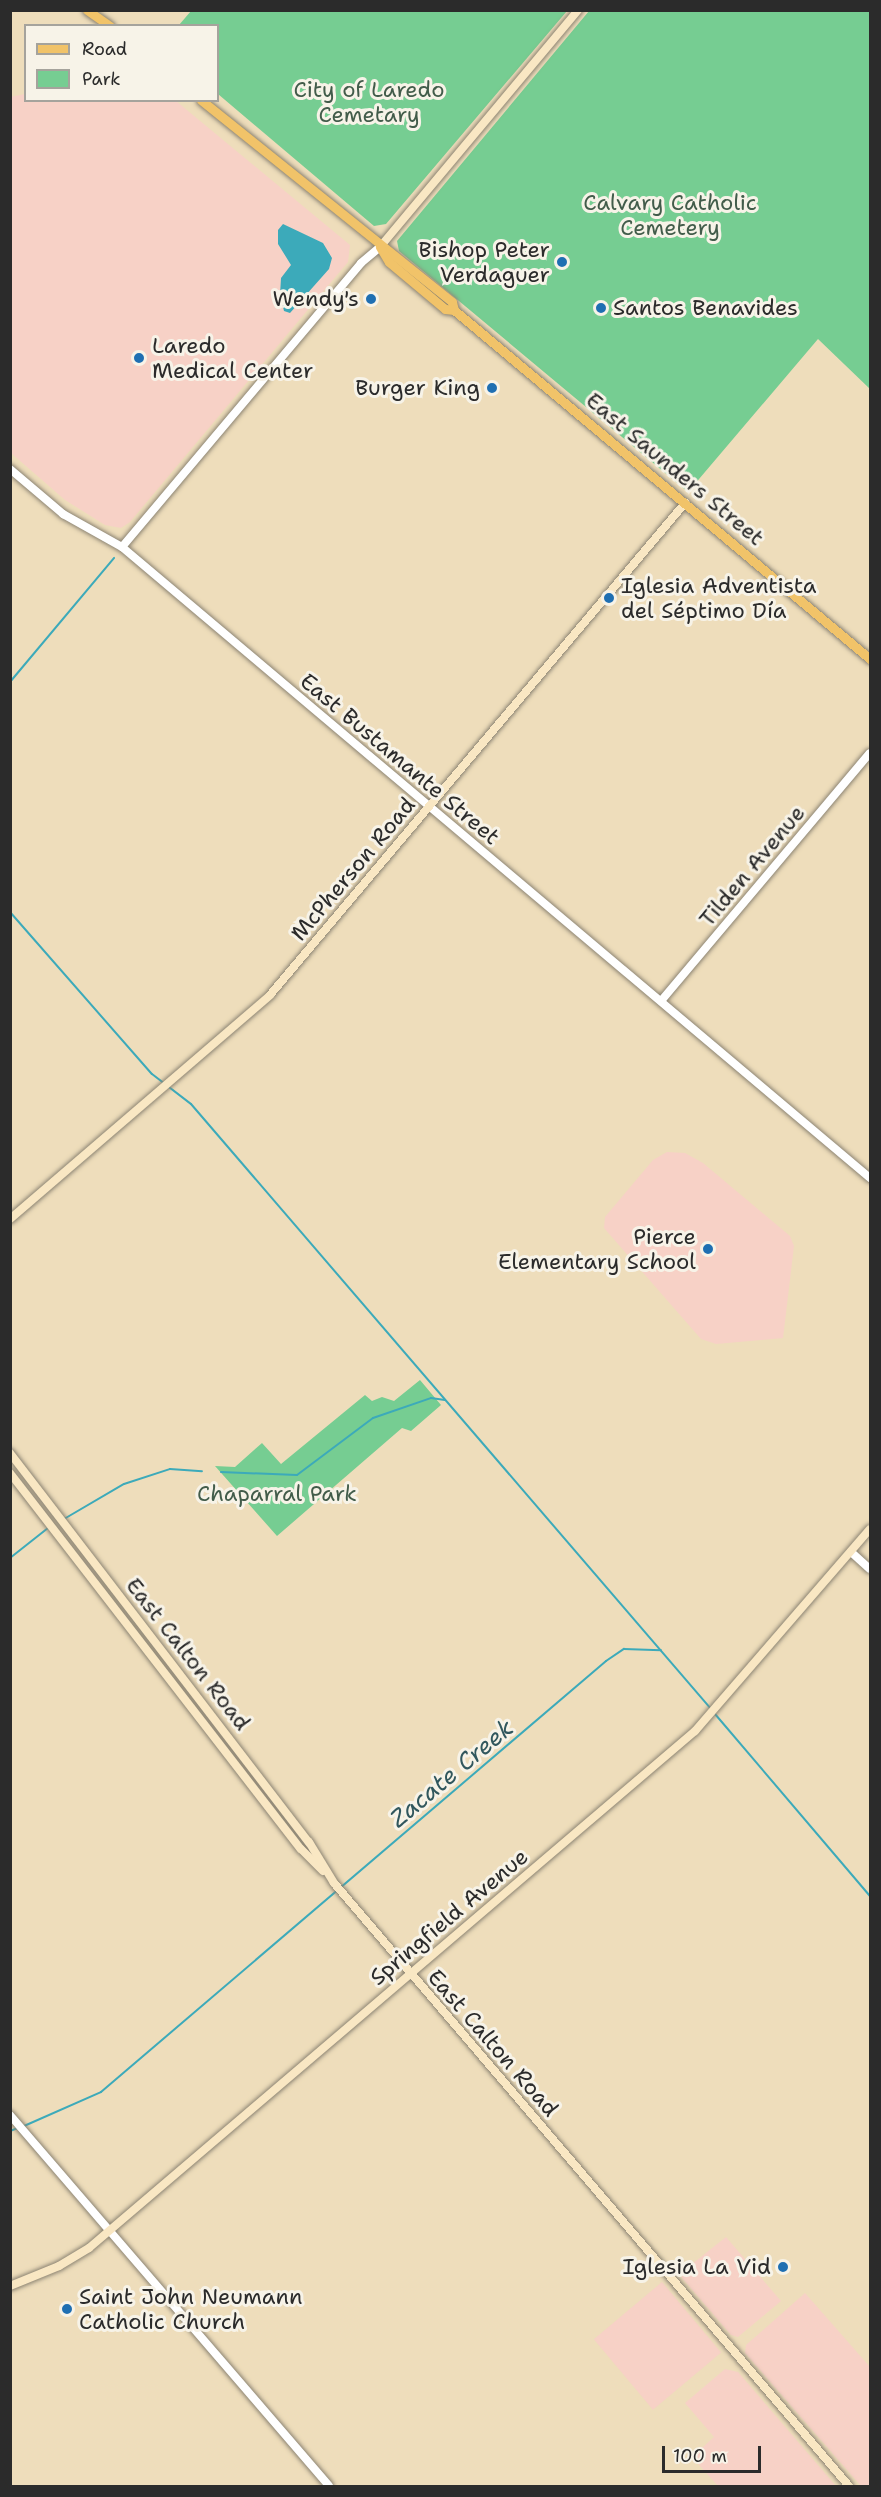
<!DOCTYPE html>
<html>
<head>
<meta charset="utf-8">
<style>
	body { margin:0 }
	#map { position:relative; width:881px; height:2497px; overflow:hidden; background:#edb; font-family:"Shantell Sans",sans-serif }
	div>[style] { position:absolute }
	.built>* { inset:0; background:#f7d1c6; transform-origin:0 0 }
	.green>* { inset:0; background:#76cd92 }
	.water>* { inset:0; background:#3caaba }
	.stream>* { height:2px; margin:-1px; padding:0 1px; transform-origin:1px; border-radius:1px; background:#3caaba }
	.roads { filter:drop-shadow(0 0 2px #8c8473) drop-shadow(0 0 2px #8c8473) }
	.tertiary>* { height:8px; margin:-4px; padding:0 4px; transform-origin:4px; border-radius:4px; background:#fff }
	.secondary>* { height:8px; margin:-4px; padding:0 4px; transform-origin:4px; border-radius:4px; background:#f9e7c3 }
	.primary>* { height:9px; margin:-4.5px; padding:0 4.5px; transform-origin:4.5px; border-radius:4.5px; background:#f1c369 }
	.dots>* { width:16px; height:16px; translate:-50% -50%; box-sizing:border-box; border:3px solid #f7f3e8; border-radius:50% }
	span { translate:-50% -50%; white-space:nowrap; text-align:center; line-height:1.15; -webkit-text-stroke:6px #f7f3e8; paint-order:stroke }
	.park-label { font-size:22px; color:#425c4a }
	.poi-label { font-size:22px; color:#2b2b2b }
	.right { translate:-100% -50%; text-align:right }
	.left { translate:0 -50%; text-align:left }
	.street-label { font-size:22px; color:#2b2b2b }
	.water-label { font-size:24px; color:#31575d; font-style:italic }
	.frame { position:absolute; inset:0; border:12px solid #2b2b2b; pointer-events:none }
	.legend { position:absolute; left:24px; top:24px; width:195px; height:78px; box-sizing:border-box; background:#f7f3e8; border:2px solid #a5a39c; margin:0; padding:8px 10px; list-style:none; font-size:18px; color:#2b2b2b }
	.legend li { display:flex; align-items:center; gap:12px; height:30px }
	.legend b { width:30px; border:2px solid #a5a39c }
	.scale { position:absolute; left:662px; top:2446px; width:99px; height:27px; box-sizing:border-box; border:3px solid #2b2b2b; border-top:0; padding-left:8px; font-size:18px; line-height:21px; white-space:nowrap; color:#2b2b2b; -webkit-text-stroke:4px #f7f3e8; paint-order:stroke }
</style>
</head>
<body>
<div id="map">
	<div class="built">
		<i style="clip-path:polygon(25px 94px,26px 100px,176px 101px,350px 245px,348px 262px,130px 522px,121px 528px,105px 525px,65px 500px,11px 453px,10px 97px)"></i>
		<i style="clip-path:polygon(667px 1152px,685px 1153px,703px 1163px,790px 1236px,794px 1246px,783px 1338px,716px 1344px,701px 1339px,604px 1228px,605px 1217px,653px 1160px)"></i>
		<i style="clip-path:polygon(726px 2237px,781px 2301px,738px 2337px,731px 2335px,682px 2278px,682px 2272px)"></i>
		<i style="left:662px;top:2282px;width:92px;height:89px;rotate:50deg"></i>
		<i style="clip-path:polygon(805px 2293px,870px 2367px,870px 2486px,861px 2486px,745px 2353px,746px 2345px)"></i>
		<i style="clip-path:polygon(725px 2369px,738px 2372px,836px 2486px,718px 2486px,692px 2457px,714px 2437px,685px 2403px)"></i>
	</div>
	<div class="green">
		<i style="clip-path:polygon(191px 11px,191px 10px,567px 11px,386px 224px,374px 226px,218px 94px,218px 26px,179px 25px)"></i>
		<i style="clip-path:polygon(589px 11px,870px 11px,870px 389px,818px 339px,688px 492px,399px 251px,397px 241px)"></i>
		<i style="clip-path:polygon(420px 1380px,441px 1405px,411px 1431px,402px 1428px,277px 1536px,215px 1466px,235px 1467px,262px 1443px,281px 1464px,365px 1395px,372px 1401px,382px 1397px,394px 1401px)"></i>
	</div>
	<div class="water">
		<i style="clip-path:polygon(283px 224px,323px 243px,332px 258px,329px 269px,290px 313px,284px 311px,280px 295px,281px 278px,291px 265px,278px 244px,278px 230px)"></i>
	</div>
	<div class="stream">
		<i style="left:10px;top:682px;width:162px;rotate:-50deg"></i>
		<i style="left:10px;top:912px;width:215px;rotate:48.8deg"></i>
		<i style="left:152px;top:1074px;width:49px;rotate:37.6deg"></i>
		<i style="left:191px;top:1104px;width:798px;rotate:49.32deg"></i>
		<i style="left:221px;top:1472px;width:76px;rotate:2.3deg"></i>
		<i style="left:297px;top:1475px;width:95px;rotate:-36.9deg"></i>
		<i style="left:373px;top:1418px;width:61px;rotate:-19deg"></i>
		<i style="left:431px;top:1398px;width:14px;rotate:8deg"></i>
		<i style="left:64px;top:1519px;width:69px;rotate:-30.3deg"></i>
		<i style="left:124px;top:1484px;width:48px;rotate:-18.1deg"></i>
		<i style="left:170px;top:1469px;width:32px;rotate:4deg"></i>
		<i style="left:10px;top:1558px;width:48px;rotate:-38.3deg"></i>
		<i style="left:715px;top:1714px;width:239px;rotate:49.6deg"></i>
		<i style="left:24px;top:2126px;width:84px;rotate:-23.8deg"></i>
		<i style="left:101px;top:2092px;width:664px;rotate:-40.48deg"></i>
		<i style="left:606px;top:1661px;width:22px;rotate:-34deg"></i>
		<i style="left:624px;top:1649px;width:37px;rotate:2deg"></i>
		<i style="left:10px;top:2131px;width:9px;rotate:-21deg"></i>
	</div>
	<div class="roads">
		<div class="tertiary">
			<i style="left:10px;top:469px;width:70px;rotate:40.3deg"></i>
			<i style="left:63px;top:514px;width:68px;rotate:29.2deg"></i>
			<i style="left:122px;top:547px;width:979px;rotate:40.15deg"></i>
			<i style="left:122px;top:547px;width:371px;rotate:-49.9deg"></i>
			<i style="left:361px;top:263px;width:25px;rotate:-40deg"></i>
			<i style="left:661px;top:1001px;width:324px;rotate:-49.9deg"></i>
			<i style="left:851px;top:1552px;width:25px;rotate:42deg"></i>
			<i style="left:10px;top:2115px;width:489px;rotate:49.3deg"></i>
		</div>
		<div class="secondary">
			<i style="left:380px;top:247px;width:309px;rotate:-50.1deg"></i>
			<i style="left:10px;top:1219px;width:343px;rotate:-40.7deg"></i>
			<i style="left:270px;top:995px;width:644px;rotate:-49.85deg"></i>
			<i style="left:10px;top:1453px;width:491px;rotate:52.5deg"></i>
			<i style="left:309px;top:1842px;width:48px;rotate:58.6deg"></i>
			<i style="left:334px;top:1883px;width:793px;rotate:49.5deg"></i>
			<i style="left:10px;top:1473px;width:475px;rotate:52.3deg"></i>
			<i style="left:301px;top:1849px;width:31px;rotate:45deg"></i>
			<i style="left:10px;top:2286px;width:53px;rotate:-22.2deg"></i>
			<i style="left:59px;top:2266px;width:35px;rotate:-31deg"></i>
			<i style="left:89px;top:2248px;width:797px;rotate:-40.47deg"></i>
			<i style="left:695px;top:1731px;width:267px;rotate:-49.1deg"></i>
		</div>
		<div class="primary">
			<i style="left:87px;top:10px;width:28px;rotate:35deg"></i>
			<i style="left:201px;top:100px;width:322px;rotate:38.8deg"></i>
			<i style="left:452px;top:302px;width:8px;rotate:76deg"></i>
			<i style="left:454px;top:310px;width:543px;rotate:39.99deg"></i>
			<i style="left:380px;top:247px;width:17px;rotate:59deg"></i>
			<i style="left:389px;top:262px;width:73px;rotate:40deg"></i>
			<i style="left:445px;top:309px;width:9px;rotate:6deg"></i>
		</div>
	</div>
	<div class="dots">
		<i style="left:562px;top:262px;background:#1f6fb2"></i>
		<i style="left:371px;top:299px;background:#1f6fb2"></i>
		<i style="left:601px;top:308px;background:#1f6fb2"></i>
		<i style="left:139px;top:358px;background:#1f6fb2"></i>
		<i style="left:492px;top:388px;background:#1f6fb2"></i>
		<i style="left:609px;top:598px;background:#1f6fb2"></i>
		<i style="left:708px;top:1249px;background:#1f6fb2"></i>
		<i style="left:783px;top:2267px;background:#1f6fb2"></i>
		<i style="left:67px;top:2309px;background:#1f6fb2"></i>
	</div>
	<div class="park-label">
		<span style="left:369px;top:102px">City of Laredo<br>Cemetary</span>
		<span style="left:670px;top:215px">Calvary Catholic<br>Cemetery</span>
		<span style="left:277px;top:1494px">Chaparral Park</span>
	</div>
	<div class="poi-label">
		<span class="right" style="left:550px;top:262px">Bishop Peter<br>Verdaguer</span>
		<span class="right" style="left:359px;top:299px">Wendy's</span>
		<span class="left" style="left:613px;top:308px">Santos Benavides</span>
		<span class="left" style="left:152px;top:358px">Laredo<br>Medical Center</span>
		<span class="right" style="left:480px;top:388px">Burger King</span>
		<span class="left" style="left:621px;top:598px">Iglesia Adventista<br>del Séptimo Día</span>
		<span class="right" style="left:696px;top:1249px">Pierce<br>Elementary School</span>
		<span class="right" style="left:771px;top:2267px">Iglesia La Vid</span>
		<span class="left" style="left:79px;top:2309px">Saint John Neumann<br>Catholic Church</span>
	</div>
	<div class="street-label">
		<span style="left:675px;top:469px;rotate:40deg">East Saunders Street</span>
		<span style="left:400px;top:759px;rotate:40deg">East Bustamante Street</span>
		<span style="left:752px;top:866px;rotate:-50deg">Tilden Avenue</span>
		<span style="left:353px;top:869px;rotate:-50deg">McPherson Road</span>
		<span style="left:188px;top:1654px;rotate:52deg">East Calton Road</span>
		<span style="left:449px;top:1917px;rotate:-40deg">Springfield Avenue</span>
		<span style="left:493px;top:2043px;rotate:49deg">East Calton Road</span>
	</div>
	<div class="water-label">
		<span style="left:452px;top:1774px;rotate:-40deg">Zacate Creek</span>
	</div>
	<div class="frame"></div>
	<ul class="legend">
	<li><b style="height:8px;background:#f1c369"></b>Road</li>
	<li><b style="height:16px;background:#76cd92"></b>Park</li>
	</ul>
	<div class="scale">100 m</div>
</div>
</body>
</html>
